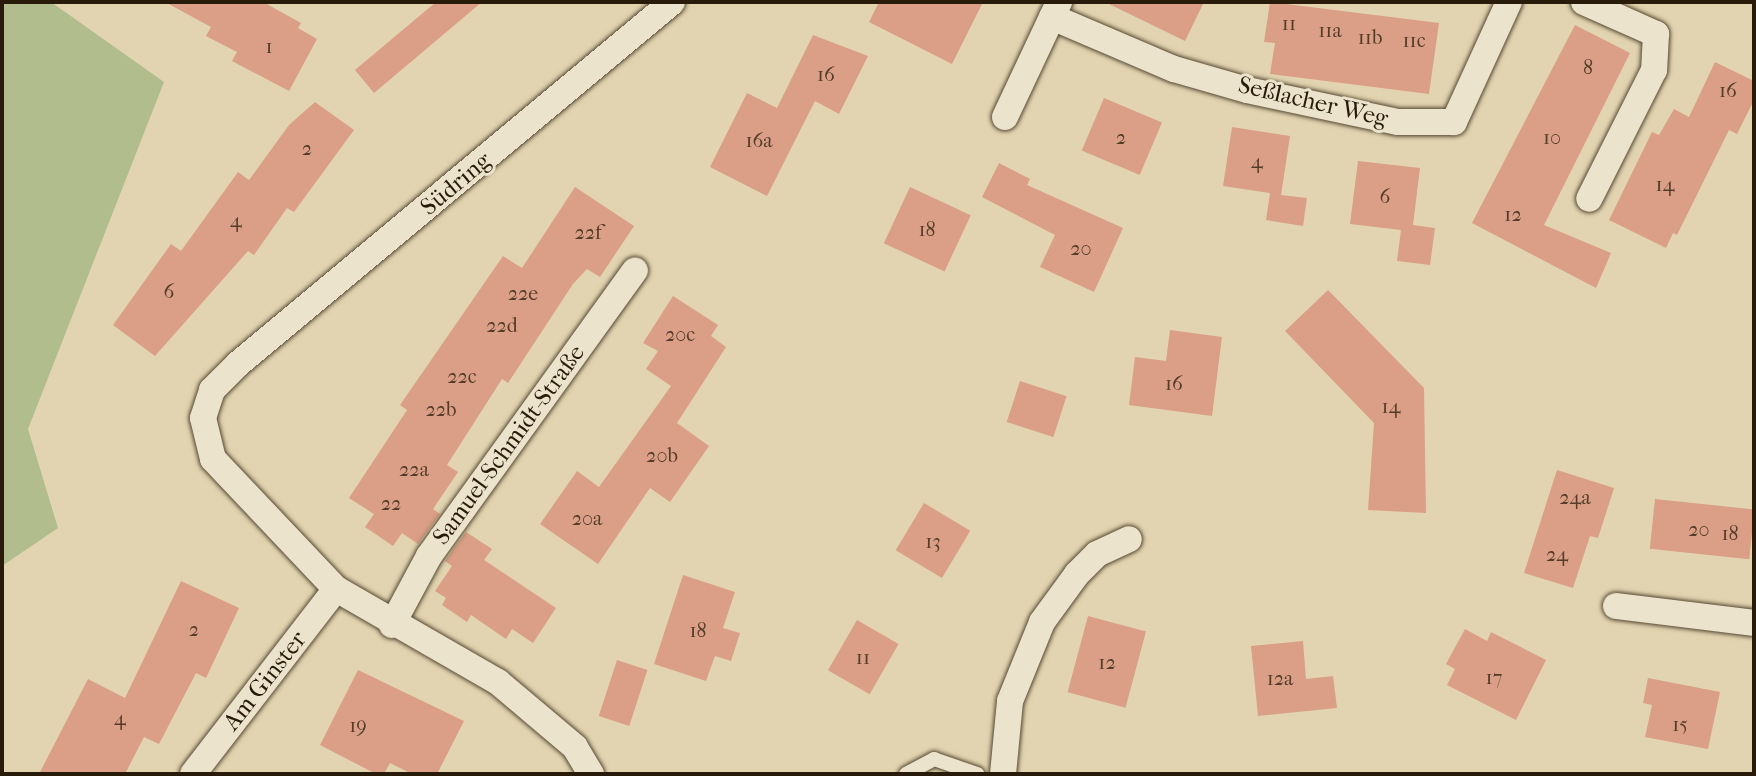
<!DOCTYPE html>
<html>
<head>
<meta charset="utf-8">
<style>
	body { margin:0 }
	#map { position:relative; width:1756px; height:776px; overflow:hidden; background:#e2d4b0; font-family:"IM FELL French Canon",serif }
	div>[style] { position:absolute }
	.green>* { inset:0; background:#b1bd8d }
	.building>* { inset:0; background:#da9f86; transform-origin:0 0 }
	.roads { filter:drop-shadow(0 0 2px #564933) drop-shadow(0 0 2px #564933) }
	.service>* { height:14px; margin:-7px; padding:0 7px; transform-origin:7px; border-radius:7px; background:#ece3cc }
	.minor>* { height:26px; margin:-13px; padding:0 13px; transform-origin:13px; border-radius:13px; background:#ece3cc }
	span { translate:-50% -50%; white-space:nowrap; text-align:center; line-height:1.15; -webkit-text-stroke:6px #ece3cc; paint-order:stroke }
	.number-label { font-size:20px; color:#543c28 }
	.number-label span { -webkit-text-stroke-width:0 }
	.street-label { font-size:24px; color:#281b09 }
	.frame { position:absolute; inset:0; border:4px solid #281b09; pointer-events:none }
</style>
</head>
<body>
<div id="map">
	<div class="green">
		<i style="clip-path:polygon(2px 2px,51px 2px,164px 82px,28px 429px,58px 528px,2px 566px)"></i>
	</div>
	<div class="building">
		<i style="clip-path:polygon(165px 2px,263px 2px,301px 23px,298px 28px,317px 39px,289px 91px,232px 61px,237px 52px,206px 36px,211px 27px)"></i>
		<i style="clip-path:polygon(436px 2px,482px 2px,374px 93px,355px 70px)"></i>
		<i style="clip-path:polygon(879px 2px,983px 2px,952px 64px,869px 22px)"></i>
		<i style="clip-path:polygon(1105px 2px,1204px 2px,1185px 41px)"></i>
		<i style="clip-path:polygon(1270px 2px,1439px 23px,1429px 94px,1270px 74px,1275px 43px,1264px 42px)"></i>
		<i style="clip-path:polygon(1575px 25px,1630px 53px,1544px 225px,1611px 253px,1596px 288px,1472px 223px)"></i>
		<i style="clip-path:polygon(813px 35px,868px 56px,839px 114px,815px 101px,767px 196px,710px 167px,747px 93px,777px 108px)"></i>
		<i style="clip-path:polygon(1715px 62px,1754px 81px,1754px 100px,1737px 134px,1729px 130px,1677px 235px,1673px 233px,1666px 248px,1609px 220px,1652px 132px,1659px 135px,1674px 109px,1689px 117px)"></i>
		<i style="left:1104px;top:98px;width:63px;height:57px;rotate:23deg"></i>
		<i style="clip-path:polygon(315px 102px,354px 130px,294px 212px,287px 208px,254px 255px,248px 251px,155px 356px,113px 325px,171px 244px,181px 251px,238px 172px,249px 180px,289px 125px)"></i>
		<i style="clip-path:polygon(1232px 127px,1290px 136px,1281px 195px,1307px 198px,1303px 226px,1266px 220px,1270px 193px,1223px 186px)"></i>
		<i style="clip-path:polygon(1358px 161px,1420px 168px,1413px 225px,1435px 228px,1430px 265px,1397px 261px,1401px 230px,1350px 224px)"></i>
		<i style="clip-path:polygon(999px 163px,1030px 179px,1027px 185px,1123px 228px,1094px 292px,1040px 267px,1055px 235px,982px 197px)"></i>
		<i style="clip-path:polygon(575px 187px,634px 226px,600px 277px,587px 269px,573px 284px,508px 383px,502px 379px,447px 465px,458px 472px,433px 509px,440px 514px,418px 544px,402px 533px,393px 546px,365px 527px,374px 514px,349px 498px,407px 410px,400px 405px,503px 256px,522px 268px)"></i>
		<i style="left:910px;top:187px;width:67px;height:62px;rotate:25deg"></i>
		<i style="clip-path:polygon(1328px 290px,1424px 388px,1426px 513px,1368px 510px,1374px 423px,1285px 331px)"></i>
		<i style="clip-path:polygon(673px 296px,718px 325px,711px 336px,726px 347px,677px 423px,709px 446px,670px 502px,650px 488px,598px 564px,540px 524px,577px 471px,599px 487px,671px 386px,646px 369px,658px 351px,643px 343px)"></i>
		<i style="clip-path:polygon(1170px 330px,1222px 337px,1212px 416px,1129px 405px,1135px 357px,1166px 361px)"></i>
		<i style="left:1020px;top:381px;width:49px;height:43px;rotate:18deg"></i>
		<i style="clip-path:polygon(1557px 470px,1614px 488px,1598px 538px,1590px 536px,1573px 588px,1524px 573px)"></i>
		<i style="left:1655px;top:499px;width:100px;height:50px;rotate:6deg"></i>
		<i style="left:924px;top:503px;width:54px;height:55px;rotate:31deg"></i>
		<i style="clip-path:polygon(466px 532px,492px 549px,484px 560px,556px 608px,533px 643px,512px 629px,506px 639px,471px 615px,467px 622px,442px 605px,446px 598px,435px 591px,452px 566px,445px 561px)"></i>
		<i style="clip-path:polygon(683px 575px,735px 592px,723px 628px,740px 633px,731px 661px,715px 656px,706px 681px,654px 664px)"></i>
		<i style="clip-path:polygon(181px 581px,239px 608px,206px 678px,196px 673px,159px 744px,144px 737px,125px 774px,39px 774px,88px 679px,125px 698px)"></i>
		<i style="left:1088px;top:616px;width:60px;height:79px;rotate:15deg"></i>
		<i style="left:857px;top:620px;width:48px;height:58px;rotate:30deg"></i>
		<i style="clip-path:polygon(1465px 629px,1487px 641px,1491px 632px,1546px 660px,1516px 720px,1447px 685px,1455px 669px,1446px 664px)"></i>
		<i style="clip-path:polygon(1303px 641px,1306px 679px,1333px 676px,1337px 708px,1258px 716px,1251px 646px)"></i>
		<i style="left:617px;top:660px;width:32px;height:59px;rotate:18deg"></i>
		<i style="clip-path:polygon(358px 670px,464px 721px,437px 774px,412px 774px,390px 763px,384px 774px,376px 774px,320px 745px)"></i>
		<i style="clip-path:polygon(1648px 678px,1720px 692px,1708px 749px,1645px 737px,1652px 705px,1643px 703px)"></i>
	</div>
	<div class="roads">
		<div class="service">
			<i style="left:906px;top:774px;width:32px;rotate:-28deg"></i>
			<i style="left:934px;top:759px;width:46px;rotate:19.2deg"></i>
		</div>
		<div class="minor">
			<i style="left:1584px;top:2px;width:79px;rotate:24deg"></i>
			<i style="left:1656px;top:34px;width:36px;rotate:93deg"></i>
			<i style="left:1654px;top:70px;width:144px;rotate:116.7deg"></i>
			<i style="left:1052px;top:17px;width:133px;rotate:23.1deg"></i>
			<i style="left:1174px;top:69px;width:76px;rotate:16deg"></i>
			<i style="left:1247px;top:90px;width:154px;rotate:12deg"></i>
			<i style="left:1398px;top:122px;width:56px"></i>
			<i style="left:1454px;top:122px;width:132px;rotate:-65.4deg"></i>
			<i style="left:1005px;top:117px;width:127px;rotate:-64.8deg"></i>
			<i style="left:1616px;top:606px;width:139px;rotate:7deg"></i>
			<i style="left:392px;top:625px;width:78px;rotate:-61.8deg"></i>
			<i style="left:429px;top:556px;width:352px;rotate:-54.2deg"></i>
			<i style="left:193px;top:774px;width:234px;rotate:-52.3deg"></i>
			<i style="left:591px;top:774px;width:31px;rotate:-121deg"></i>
			<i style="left:575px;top:747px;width:101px;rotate:-139.8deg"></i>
			<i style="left:498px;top:682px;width:187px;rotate:-150.1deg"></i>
			<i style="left:336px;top:589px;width:179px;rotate:-133.4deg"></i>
			<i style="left:213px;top:459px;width:42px;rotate:-103.7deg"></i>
			<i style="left:203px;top:418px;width:29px;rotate:-72deg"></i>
			<i style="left:212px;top:390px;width:37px;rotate:-45deg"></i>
			<i style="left:238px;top:364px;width:565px;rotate:-39.83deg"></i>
			<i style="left:1003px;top:774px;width:73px;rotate:-84.5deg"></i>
			<i style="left:1010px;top:701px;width:85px;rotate:-67.9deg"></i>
			<i style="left:1042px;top:622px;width:59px;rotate:-53.9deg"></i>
			<i style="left:1077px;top:574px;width:28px;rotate:-45deg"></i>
			<i style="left:1097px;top:554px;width:35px;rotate:-25deg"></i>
		</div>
	</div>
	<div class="number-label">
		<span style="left:1289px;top:23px">11</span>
		<span style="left:1330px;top:30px">11a</span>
		<span style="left:1370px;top:37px">11b</span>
		<span style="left:1414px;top:40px">11c</span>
		<span style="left:269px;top:46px">1</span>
		<span style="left:1588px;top:67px">8</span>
		<span style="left:826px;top:74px">16</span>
		<span style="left:1728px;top:90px">16</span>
		<span style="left:1121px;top:137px">2</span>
		<span style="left:1552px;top:137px">10</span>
		<span style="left:759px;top:140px">16a</span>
		<span style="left:307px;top:148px">2</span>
		<span style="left:1257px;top:161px">4</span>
		<span style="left:1665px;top:184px">14</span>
		<span style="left:1385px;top:196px">6</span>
		<span style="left:1513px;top:214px">12</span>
		<span style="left:236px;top:220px">4</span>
		<span style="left:927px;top:229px">18</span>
		<span style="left:588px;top:232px">22f</span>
		<span style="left:1081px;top:248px">20</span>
		<span style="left:169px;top:291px">6</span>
		<span style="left:523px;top:293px">22e</span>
		<span style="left:502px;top:325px">22d</span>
		<span style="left:680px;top:334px">20c</span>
		<span style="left:462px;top:376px">22c</span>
		<span style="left:1174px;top:383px">16</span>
		<span style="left:1391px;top:406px">14</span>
		<span style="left:441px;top:409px">22b</span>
		<span style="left:662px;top:455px">20b</span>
		<span style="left:414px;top:469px">22a</span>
		<span style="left:1575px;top:497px">24a</span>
		<span style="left:391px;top:503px">22</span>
		<span style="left:587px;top:518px">20a</span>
		<span style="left:1699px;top:529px">20</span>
		<span style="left:1730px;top:533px">18</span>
		<span style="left:933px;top:541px">13</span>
		<span style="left:1557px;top:554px">24</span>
		<span style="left:194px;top:629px">2</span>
		<span style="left:698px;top:630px">18</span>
		<span style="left:863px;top:657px">11</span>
		<span style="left:1107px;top:662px">12</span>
		<span style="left:1494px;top:677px">17</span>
		<span style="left:1280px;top:678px">12a</span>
		<span style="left:120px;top:718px">4</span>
		<span style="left:1680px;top:724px">15</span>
		<span style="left:358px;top:725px">19</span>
	</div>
	<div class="street-label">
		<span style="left:1313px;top:102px;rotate:13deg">Seßlacher Weg</span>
		<span style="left:456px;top:184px;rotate:-40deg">Südring</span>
		<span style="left:509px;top:445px;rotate:-54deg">Samuel-Schmidt-Straße</span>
		<span style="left:265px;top:681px;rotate:-52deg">Am Ginster</span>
	</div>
	<div class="frame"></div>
</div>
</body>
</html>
